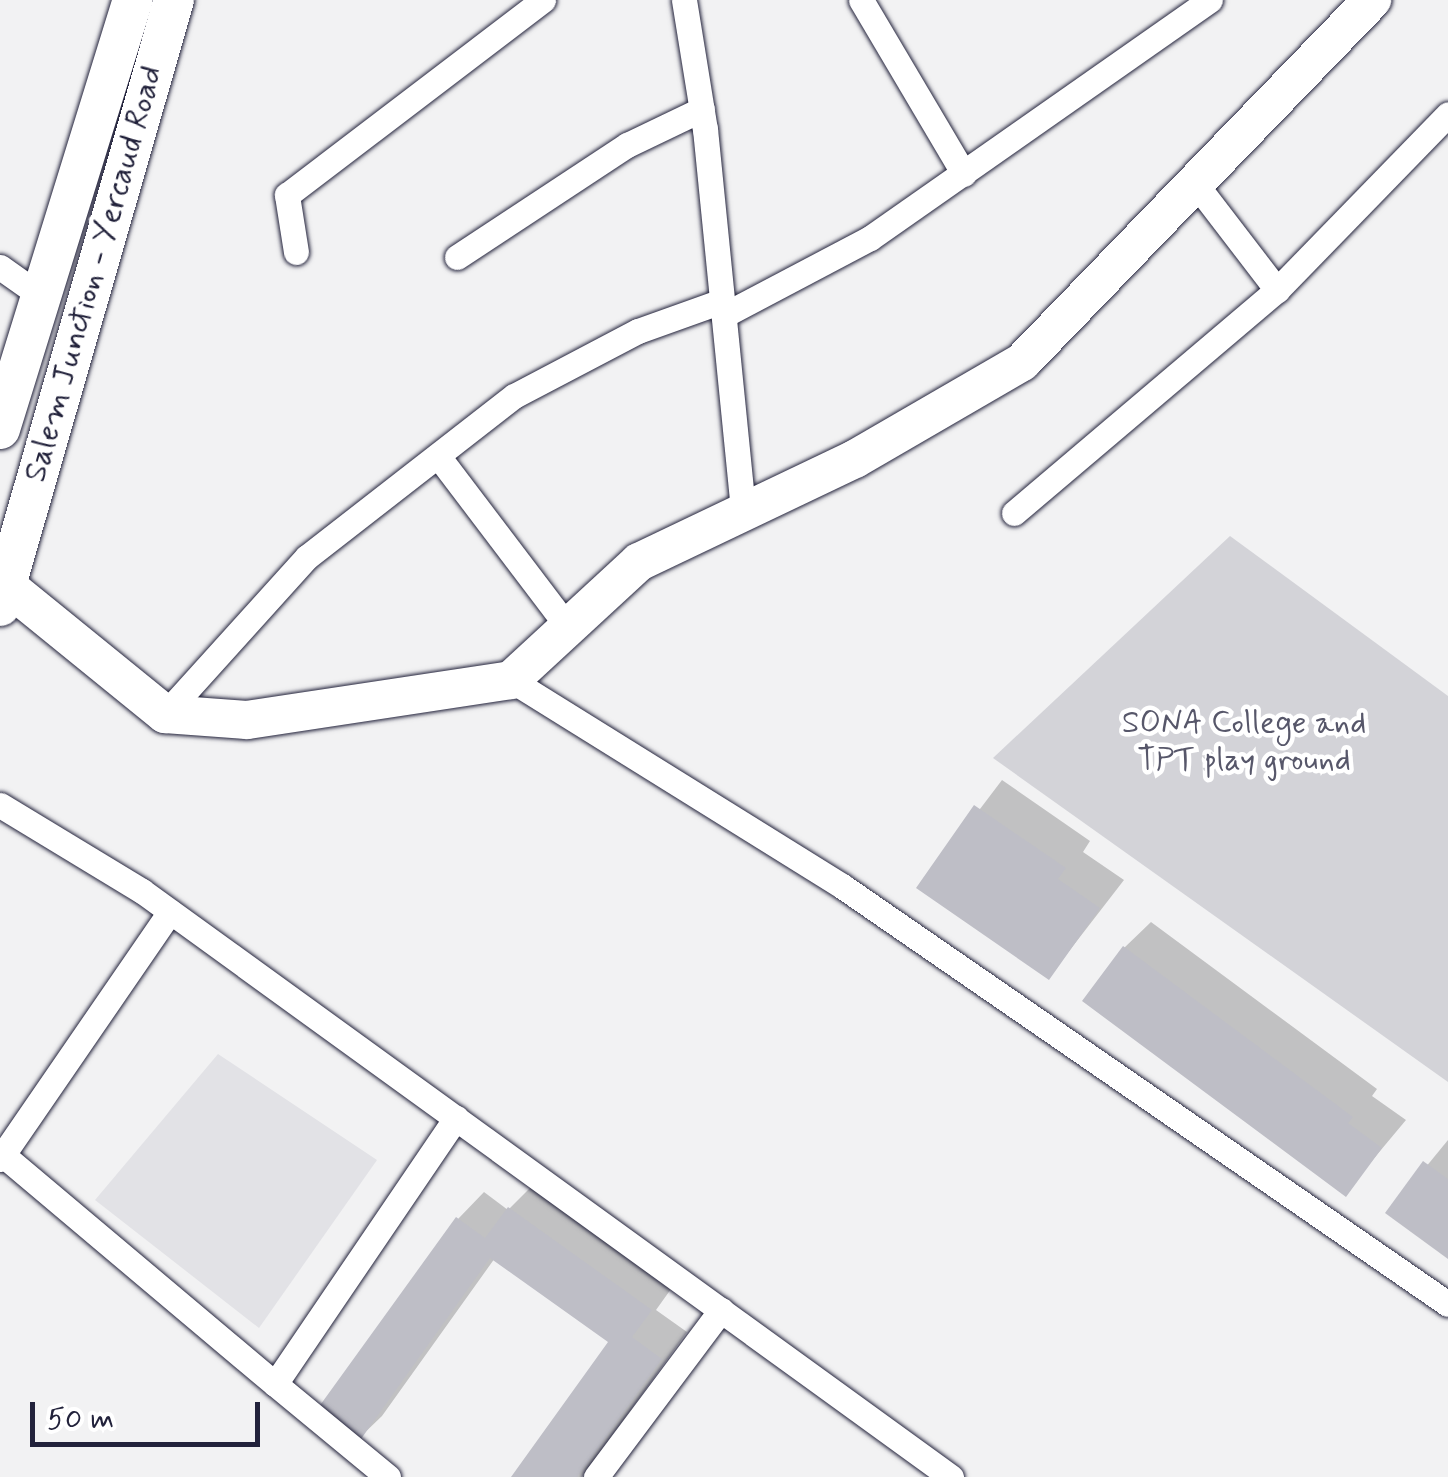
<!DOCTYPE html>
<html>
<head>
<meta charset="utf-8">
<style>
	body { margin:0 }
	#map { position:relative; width:1448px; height:1477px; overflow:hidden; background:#f2f2f3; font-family:Mynerve,sans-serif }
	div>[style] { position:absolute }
	.built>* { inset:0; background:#e2e2e6 }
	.green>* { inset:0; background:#d3d3d8 }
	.shadow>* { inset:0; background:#0003 }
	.building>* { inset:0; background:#bebec6 }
	.roads { filter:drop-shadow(0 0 2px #22223b) drop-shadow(0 0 2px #22223b) }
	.street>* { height:25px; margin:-12.5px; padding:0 12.5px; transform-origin:12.5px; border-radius:12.5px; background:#fff }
	.secondary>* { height:38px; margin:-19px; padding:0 19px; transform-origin:19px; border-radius:19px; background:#fff }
	.primary>* { height:40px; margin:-20px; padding:0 20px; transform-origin:20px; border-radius:20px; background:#fff }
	span { translate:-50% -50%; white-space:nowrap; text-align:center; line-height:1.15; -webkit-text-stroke:9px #fff; paint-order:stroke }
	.street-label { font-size:32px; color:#22223b }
	.park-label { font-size:32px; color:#57576a }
	.scale { position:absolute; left:30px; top:1402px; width:230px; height:45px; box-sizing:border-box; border:5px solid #22223b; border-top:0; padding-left:12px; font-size:30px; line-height:35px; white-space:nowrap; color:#22223b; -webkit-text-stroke:8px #fff; paint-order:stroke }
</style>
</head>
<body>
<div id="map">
	<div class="built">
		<i style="clip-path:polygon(218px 1054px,377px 1160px,259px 1328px,95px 1200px)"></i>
	</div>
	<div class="green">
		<i style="clip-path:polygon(1230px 536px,1448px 696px,1448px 1082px,993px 758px)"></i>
	</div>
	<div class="shadow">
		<i style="clip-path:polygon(1002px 780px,1090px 841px,1083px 852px,1124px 880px,1049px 977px,920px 888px)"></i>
		<i style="clip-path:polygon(1151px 922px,1377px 1089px,1372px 1096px,1406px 1120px,1345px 1193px,1124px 948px)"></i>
		<i style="clip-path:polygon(1448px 1140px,1448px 1256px,1389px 1212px)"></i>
		<i style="clip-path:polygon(536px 1182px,676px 1282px,656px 1310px,687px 1332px,582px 1477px,514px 1477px,611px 1341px,495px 1258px,382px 1416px,355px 1442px,458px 1219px,484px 1192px,508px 1210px)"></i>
	</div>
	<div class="building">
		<i style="clip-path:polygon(974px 805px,1066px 868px,1058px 879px,1100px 908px,1049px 980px,916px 888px)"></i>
		<i style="clip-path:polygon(1123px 946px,1353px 1117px,1348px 1123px,1382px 1148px,1346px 1197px,1082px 1001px)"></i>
		<i style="clip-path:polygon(1423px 1161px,1448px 1179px,1448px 1259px,1385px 1213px)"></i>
		<i style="clip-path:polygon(508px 1207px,652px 1310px,632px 1337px,662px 1359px,577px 1477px,511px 1477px,608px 1342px,490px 1258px,356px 1446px,313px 1415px,456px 1217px,485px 1238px)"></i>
	</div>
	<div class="roads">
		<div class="street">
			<i style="left:684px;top:0;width:131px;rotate:80.8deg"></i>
			<i style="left:705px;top:129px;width:385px;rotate:84.3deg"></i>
			<i style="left:861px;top:0;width:202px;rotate:59.4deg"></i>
			<i style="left:1195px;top:183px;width:135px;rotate:52.5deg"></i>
			<i style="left:296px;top:252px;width:58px;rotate:-99deg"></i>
			<i style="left:287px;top:195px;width:322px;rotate:-37.3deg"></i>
			<i style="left:457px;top:257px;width:204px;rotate:-33.4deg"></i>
			<i style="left:627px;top:145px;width:83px;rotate:-25.6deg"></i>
			<i style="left:0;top:267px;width:50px;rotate:35.3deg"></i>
			<i style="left:724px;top:315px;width:165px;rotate:-27.8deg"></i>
			<i style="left:870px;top:238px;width:415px;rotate:-35deg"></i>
			<i style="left:438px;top:456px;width:215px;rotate:52.8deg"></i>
			<i style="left:1014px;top:513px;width:345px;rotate:-40.3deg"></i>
			<i style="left:1277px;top:290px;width:245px;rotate:-45.8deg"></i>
			<i style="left:511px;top:680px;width:390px;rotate:31.9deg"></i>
			<i style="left:842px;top:886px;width:736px;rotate:34.6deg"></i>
			<i style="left:165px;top:714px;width:212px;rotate:-47.9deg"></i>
			<i style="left:307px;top:557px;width:262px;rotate:-37.9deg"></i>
			<i style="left:514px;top:396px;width:140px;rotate:-27.7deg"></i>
			<i style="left:638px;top:331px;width:89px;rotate:-19.7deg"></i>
			<i style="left:0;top:805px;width:166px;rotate:31.2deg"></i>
			<i style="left:142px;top:891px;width:999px;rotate:35.92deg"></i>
			<i style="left:3px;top:1155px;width:356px;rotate:40.1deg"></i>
			<i style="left:0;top:1159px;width:300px;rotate:-55.5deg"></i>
			<i style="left:388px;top:1477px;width:146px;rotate:-140.5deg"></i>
			<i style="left:275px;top:1384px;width:322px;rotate:-55.8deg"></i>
			<i style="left:596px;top:1477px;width:209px;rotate:-53.2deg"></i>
		</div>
		<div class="secondary">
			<i style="left:6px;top:585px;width:205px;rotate:39.1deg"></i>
			<i style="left:165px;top:714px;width:82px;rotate:4.2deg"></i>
			<i style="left:247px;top:720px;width:267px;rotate:-8.6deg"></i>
			<i style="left:511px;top:680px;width:174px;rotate:-42.7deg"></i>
			<i style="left:639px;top:562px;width:239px;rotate:-25.5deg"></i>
			<i style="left:855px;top:459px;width:193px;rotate:-30.1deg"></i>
			<i style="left:1022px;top:362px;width:504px;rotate:-45.97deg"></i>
		</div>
		<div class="primary">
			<i style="left:0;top:429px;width:449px;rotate:-72.8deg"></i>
			<i style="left:0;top:606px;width:630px;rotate:-73.98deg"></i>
		</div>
	</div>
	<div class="street-label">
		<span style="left:94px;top:274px;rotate:-74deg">Salem Junction - Yercaud Road</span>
	</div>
	<div class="park-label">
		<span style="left:1244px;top:742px">SONA College and<br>TPT play ground</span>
	</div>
	<div class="scale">50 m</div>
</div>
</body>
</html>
